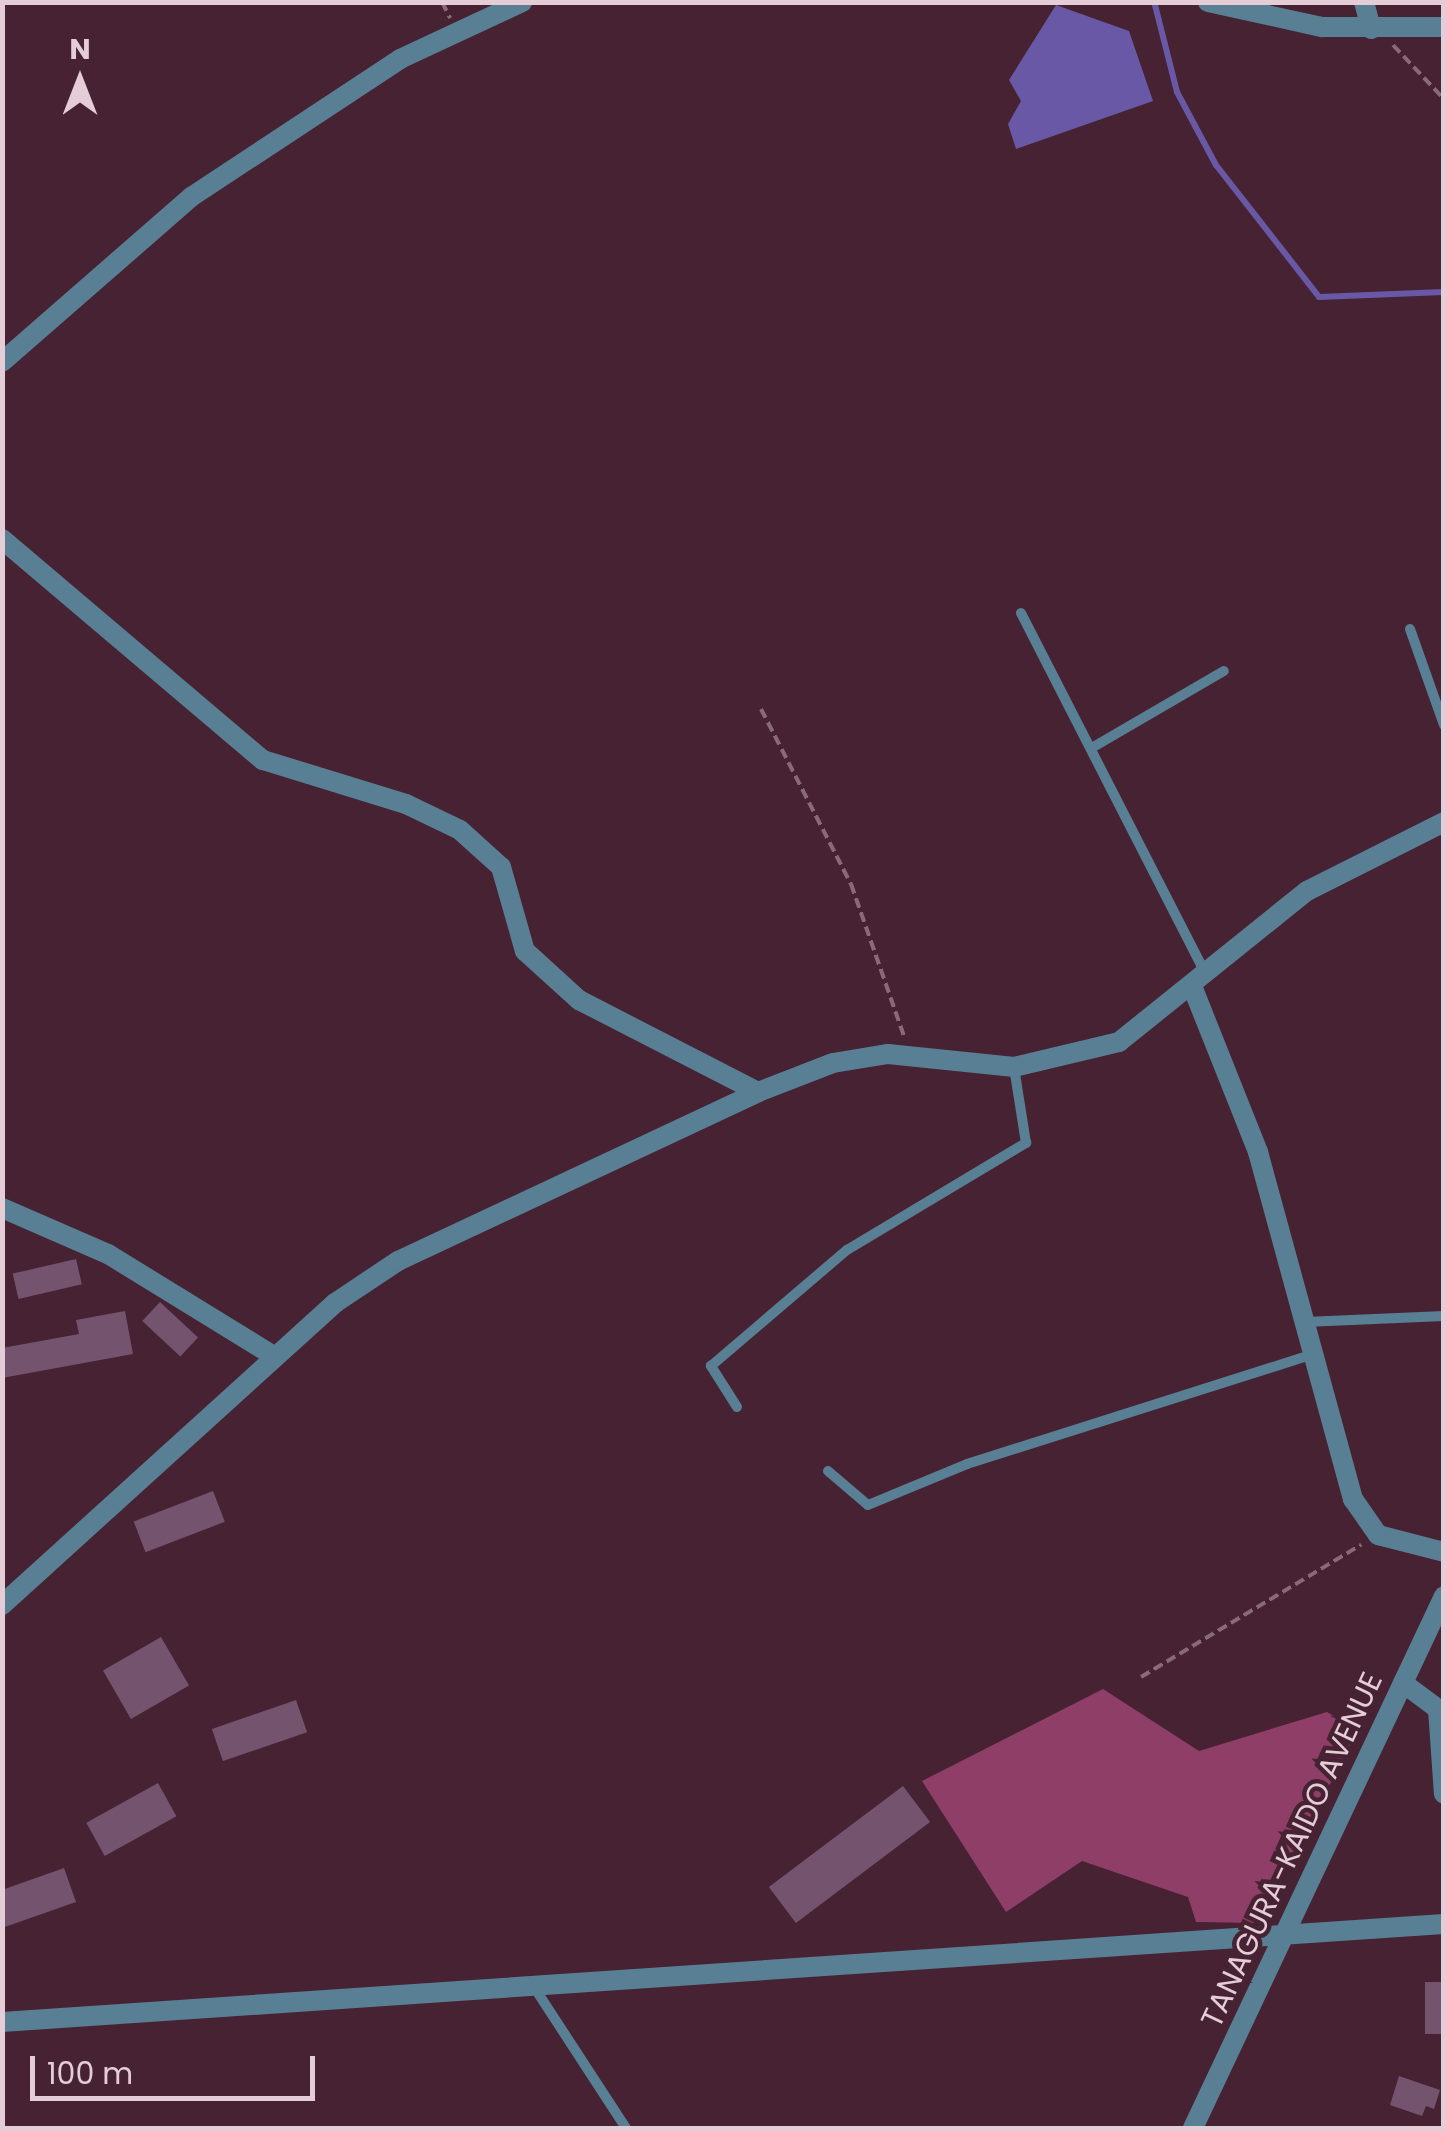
<!DOCTYPE html>
<html>
<head>
<meta charset="utf-8">
<style>
	body { margin:0 }
	#map { position:relative; width:1446px; height:2131px; overflow:hidden; background:#462233; font-family:Poppins,sans-serif }
	div>[style] { position:absolute }
	.forest>* { inset:0; background:#8f3f67 }
	.water>* { inset:0; background:#6958a5 }
	.stream>* { height:6px; margin:-3px; padding:0 3px; transform-origin:3px; border-radius:3px; background:#6958a5 }
	.building>* { inset:0; background:#73536e; transform-origin:0 0 }
	.path>* { height:4px; margin-top:-2px; transform-origin:0; background:repeating-linear-gradient(90deg,#896a78 0 10px,transparent 0 15px) }
	.service>* { height:10px; margin:-5px; padding:0 5px; transform-origin:5px; border-radius:5px; background:#587f93 }
	.minor>* { height:20px; margin:-10px; padding:0 10px; transform-origin:10px; border-radius:10px; background:#587f93 }
	.tertiary>* { height:20px; margin:-10px; padding:0 10px; transform-origin:10px; border-radius:10px; background:#587f93 }
	span { translate:-50% -50%; white-space:nowrap; text-align:center; line-height:1.15; -webkit-text-stroke:9px #462233; paint-order:stroke }
	.street-label { font-size:30px; color:#e5cdd7 }
	.frame { position:absolute; inset:0; border:5px solid #e5cdd7; pointer-events:none }
	.north { position:absolute; left:30px; top:30px; width:100px; height:100px; -webkit-text-stroke:8px #462233; paint-order:stroke; rotate:0deg; font-size:28px; font-weight:700; line-height:40px; text-align:center; color:#e5cdd7 }
	.north::after { content:''; display:block; margin:auto; width:35px; height:45px; background:#e5cdd7; clip-path:polygon(50% 0,100% 100%,50% 72%,0 100%) }
	.scale { position:absolute; left:30px; top:2056px; width:285px; height:45px; box-sizing:border-box; border:5px solid #e5cdd7; border-top:0; padding-left:12px; font-size:30px; line-height:35px; white-space:nowrap; color:#e5cdd7; -webkit-text-stroke:8px #462233; paint-order:stroke }
</style>
</head>
<body>
<div id="map">
	<div class="forest">
		<i style="clip-path:polygon(1103px 1689px,1199px 1751px,1327px 1712px,1358px 1731px,1257px 1923px,1196px 1922px,1188px 1897px,1082px 1861px,1006px 1912px,922px 1781px)"></i>
	</div>
	<div class="water">
		<i style="clip-path:polygon(1056px 5px,1129px 31px,1153px 101px,1016px 149px,1008px 124px,1021px 101px,1009px 80px)"></i>
	</div>
	<div class="stream">
		<i style="left:1155px;top:5px;width:90px;rotate:75.8deg"></i>
		<i style="left:1177px;top:92px;width:83px;rotate:61.9deg"></i>
		<i style="left:1216px;top:165px;width:167px;rotate:52deg"></i>
		<i style="left:1319px;top:297px;width:125px;rotate:-2.3deg"></i>
	</div>
	<div class="building">
		<i style="left:76px;top:1259px;width:26px;height:65px;rotate:77deg"></i>
		<i style="left:160px;top:1302px;width:52px;height:26px;rotate:43deg"></i>
		<i style="clip-path:polygon(125px 1311px,133px 1354px,2px 1378px,2px 1348px,79px 1334px,76px 1320px)"></i>
		<i style="left:213px;top:1491px;width:33px;height:85px;rotate:69deg"></i>
		<i style="left:161px;top:1637px;width:56px;height:67px;rotate:60deg"></i>
		<i style="left:296px;top:1700px;width:34px;height:89px;rotate:71deg"></i>
		<i style="left:158px;top:1783px;width:38px;height:82px;rotate:61deg"></i>
		<i style="left:903px;top:1786px;width:45px;height:168px;rotate:53deg"></i>
		<i style="clip-path:polygon(64px 1868px,76px 1902px,2px 1928px,2px 1890px)"></i>
		<i style="left:1425px;top:1982px;width:19px;height:52px"></i>
		<i style="clip-path:polygon(1399px 2076px,1440px 2090px,1434px 2109px,1426px 2106px,1422px 2116px,1390px 2105px)"></i>
	</div>
	<div class="path">
		<i style="left:442px;top:2px;width:18px;rotate:63deg"></i>
		<i style="left:1393px;top:45px;width:74px;rotate:46.6deg"></i>
		<i style="left:761px;top:709px;width:197px;rotate:62.8deg"></i>
		<i style="left:851px;top:884px;width:164px;rotate:70.8deg"></i>
		<i style="left:1141px;top:1677px;width:257px;rotate:-31deg"></i>
	</div>
	<div class="service">
		<i style="left:1021px;top:613px;width:404px;rotate:62.9deg"></i>
		<i style="left:1410px;top:629px;width:102px;rotate:70.5deg"></i>
		<i style="left:1095px;top:746px;width:149px;rotate:-30.2deg"></i>
		<i style="left:1305px;top:1322px;width:139px;rotate:-2.5deg"></i>
		<i style="left:737px;top:1407px;width:49px;rotate:-122.4deg"></i>
		<i style="left:711px;top:1366px;width:179px;rotate:-40.5deg"></i>
		<i style="left:847px;top:1250px;width:209px;rotate:-30.9deg"></i>
		<i style="left:1026px;top:1143px;width:77px;rotate:-99deg"></i>
		<i style="left:828px;top:1471px;width:52px;rotate:40.4deg"></i>
		<i style="left:868px;top:1505px;width:107px;rotate:-22.5deg"></i>
		<i style="left:967px;top:1464px;width:361px;rotate:-17.6deg"></i>
		<i style="left:534px;top:1987px;width:168px;rotate:56.9deg"></i>
	</div>
	<div class="minor">
		<i style="left:1364px;top:2px;width:28px;rotate:75deg"></i>
		<i style="left:2px;top:539px;width:342px;rotate:40.3deg"></i>
		<i style="left:263px;top:760px;width:150px;rotate:17.1deg"></i>
		<i style="left:406px;top:804px;width:60px;rotate:25.7deg"></i>
		<i style="left:460px;top:830px;width:55px;rotate:42.1deg"></i>
		<i style="left:501px;top:867px;width:87px;rotate:74.1deg"></i>
		<i style="left:525px;top:951px;width:73px;rotate:42.2deg"></i>
		<i style="left:579px;top:1000px;width:201px;rotate:27.2deg"></i>
		<i style="left:1192px;top:986px;width:179px;rotate:68.3deg"></i>
		<i style="left:1258px;top:1152px;width:360px;rotate:74.7deg"></i>
		<i style="left:1353px;top:1499px;width:44px;rotate:55.2deg"></i>
		<i style="left:1378px;top:1535px;width:68px;rotate:14.4deg"></i>
		<i style="left:2px;top:1208px;width:116px;rotate:23.5deg"></i>
		<i style="left:108px;top:1254px;width:195px;rotate:31.6deg"></i>
		<i style="left:2px;top:1605px;width:450px;rotate:-42.2deg"></i>
		<i style="left:335px;top:1303px;width:76px;rotate:-33.7deg"></i>
		<i style="left:398px;top:1261px;width:398px;rotate:-25.1deg"></i>
		<i style="left:1403px;top:1683px;width:44px;rotate:36.6deg"></i>
		<i style="left:1438px;top:1709px;width:85px;rotate:86deg"></i>
		<i style="left:2px;top:2022px;width:1445px;rotate:-3.89deg"></i>
	</div>
	<div class="tertiary">
		<i style="left:1208px;top:2px;width:117px;rotate:12.4deg"></i>
		<i style="left:1322px;top:27px;width:122px"></i>
		<i style="left:2px;top:362px;width:251px;rotate:-41.1deg"></i>
		<i style="left:191px;top:197px;width:250px;rotate:-33.4deg"></i>
		<i style="left:400px;top:59px;width:135px;rotate:-25deg"></i>
		<i style="left:758px;top:1092px;width:80px;rotate:-21.1deg"></i>
		<i style="left:833px;top:1063px;width:56px;rotate:-9.3deg"></i>
		<i style="left:888px;top:1054px;width:127px;rotate:5.9deg"></i>
		<i style="left:1014px;top:1067px;width:108px;rotate:-13.4deg"></i>
		<i style="left:1119px;top:1042px;width:241px;rotate:-38.8deg"></i>
		<i style="left:1307px;top:891px;width:153px;rotate:-26.7deg"></i>
		<i style="left:1193px;top:2128px;width:588px;rotate:-64.74deg"></i>
	</div>
	<div class="street-label">
		<span style="left:1292px;top:1850px;rotate:-65deg">TANAGURA-KAIDO AVENUE</span>
	</div>
	<div class="frame"></div>
	<div class="north">N</div>
	<div class="scale">100 m</div>
</div>
</body>
</html>
